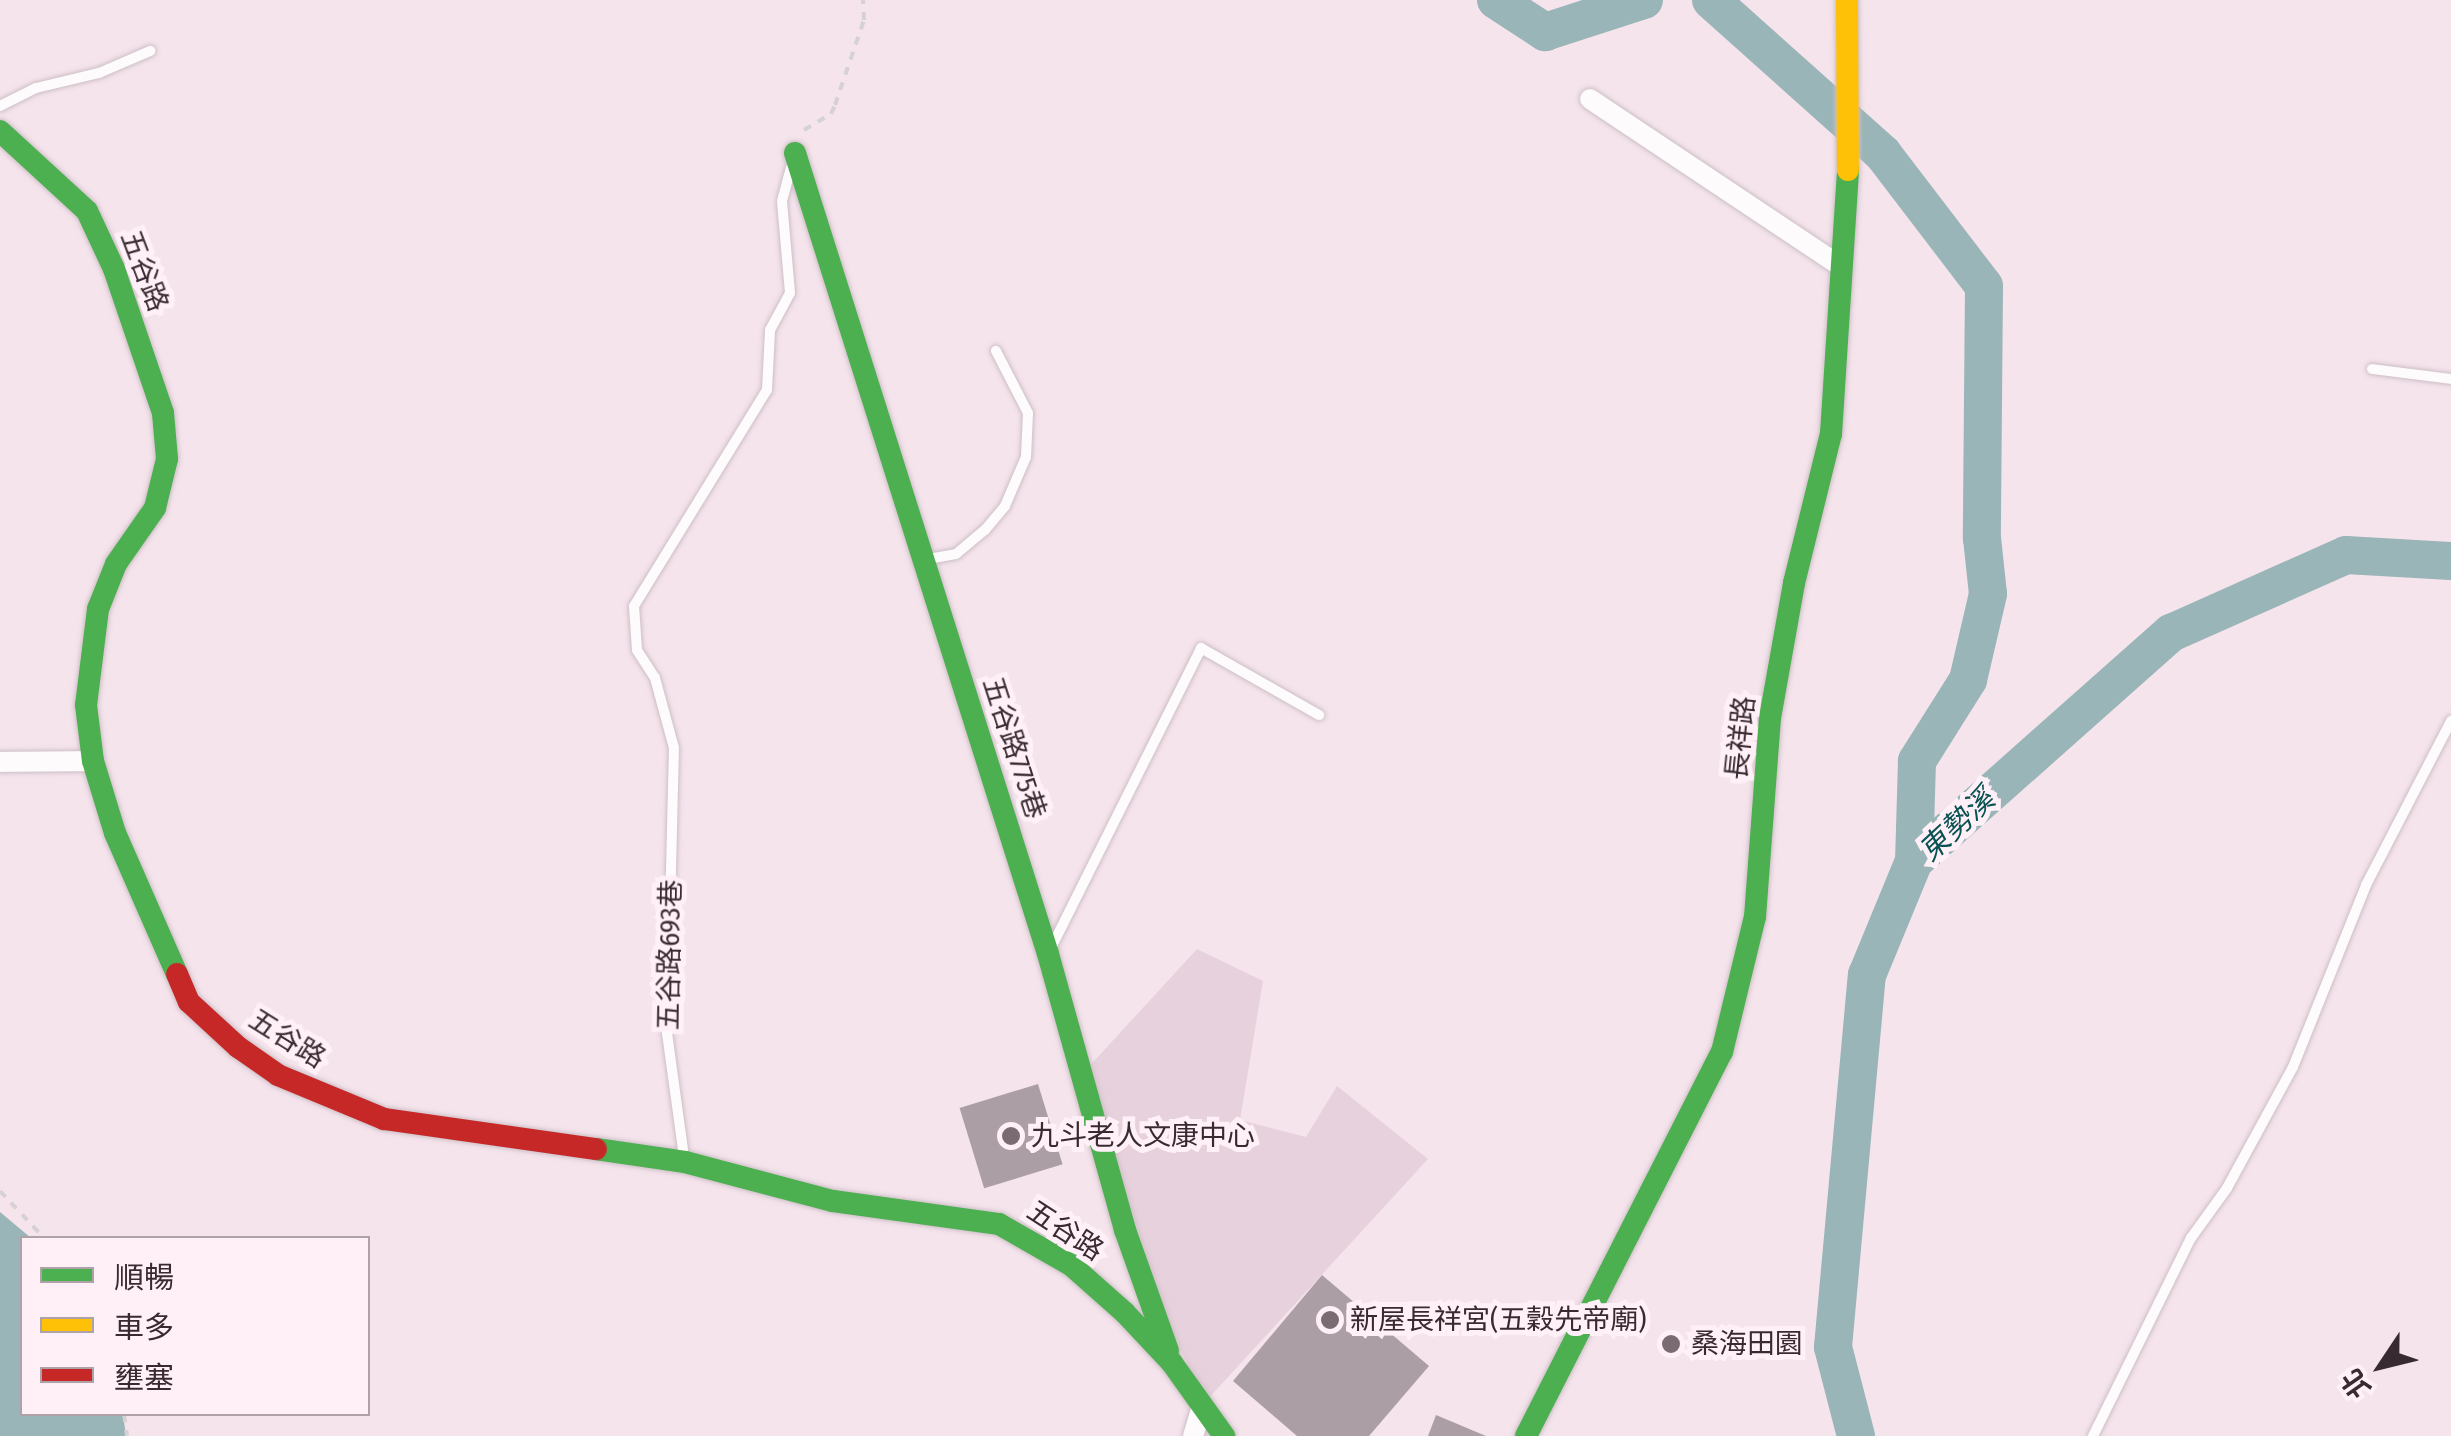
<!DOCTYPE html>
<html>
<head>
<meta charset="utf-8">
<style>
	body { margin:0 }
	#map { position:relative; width:2451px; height:1436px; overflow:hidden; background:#f5e4ec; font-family:"Fira Sans Condensed","Noto Sans TC",sans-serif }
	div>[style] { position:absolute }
	.green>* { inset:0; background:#e7d1dc }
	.water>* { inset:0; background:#99b5b7 }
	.river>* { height:38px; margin:-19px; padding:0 19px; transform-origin:19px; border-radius:19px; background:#99b5b7 }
	.building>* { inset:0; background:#ab9ea4; transform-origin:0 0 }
	.path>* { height:4px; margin-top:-2px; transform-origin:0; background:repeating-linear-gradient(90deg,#d6d1d3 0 8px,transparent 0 16px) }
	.roads { filter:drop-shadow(0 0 2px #cdbfc6) drop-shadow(0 0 2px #cdbfc6) }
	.lane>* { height:10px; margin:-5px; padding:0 5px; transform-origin:5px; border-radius:5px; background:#fefbfc }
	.street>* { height:20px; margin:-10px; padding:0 10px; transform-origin:10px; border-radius:10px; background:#fefbfc }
	.fast>* { height:22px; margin:-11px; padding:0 11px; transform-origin:11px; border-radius:11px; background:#4caf50 }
	.slow>* { height:22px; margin:-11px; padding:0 11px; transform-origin:11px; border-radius:11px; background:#ffc107 }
	.jam>* { height:22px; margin:-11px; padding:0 11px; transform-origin:11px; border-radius:11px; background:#c62828 }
	.dots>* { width:28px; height:28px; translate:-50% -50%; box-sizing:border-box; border:5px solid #fff0f7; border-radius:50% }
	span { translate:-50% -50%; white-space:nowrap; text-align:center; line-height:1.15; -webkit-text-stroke:10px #fff0f7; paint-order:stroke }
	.street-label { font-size:28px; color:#382a31 }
	.poi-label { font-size:28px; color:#382a31 }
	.left { translate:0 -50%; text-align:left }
	.water-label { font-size:30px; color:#085252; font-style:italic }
	.legend { position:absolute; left:20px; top:1236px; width:350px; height:180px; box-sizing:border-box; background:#fff0f7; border:2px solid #afa1a8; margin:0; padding:12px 18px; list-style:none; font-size:30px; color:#382a31 }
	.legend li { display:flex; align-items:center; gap:20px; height:50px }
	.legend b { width:50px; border:2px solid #afa1a8 }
	.north { position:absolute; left:2331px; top:1316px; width:100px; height:100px; -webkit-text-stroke:8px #fff0f7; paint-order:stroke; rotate:235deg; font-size:28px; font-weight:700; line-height:40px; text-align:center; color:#382a31 }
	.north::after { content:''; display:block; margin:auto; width:35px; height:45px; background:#382a31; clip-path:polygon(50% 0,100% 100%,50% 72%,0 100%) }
</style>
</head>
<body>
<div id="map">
	<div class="green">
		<i style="clip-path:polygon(1197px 949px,1263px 981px,1240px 1120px,1306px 1137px,1337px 1086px,1428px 1159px,1206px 1401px,1173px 1334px,1084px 1072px)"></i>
	</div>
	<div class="water">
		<i style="clip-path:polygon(0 1212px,31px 1238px,22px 1238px,22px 1414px,123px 1414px,126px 1436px,0 1436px)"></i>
	</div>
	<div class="river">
		<i style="left:1496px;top:0;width:59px;rotate:33.1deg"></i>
		<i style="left:1545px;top:32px;width:104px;rotate:-17.9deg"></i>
		<i style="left:1711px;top:0;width:231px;rotate:41.8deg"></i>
		<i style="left:1883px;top:154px;width:166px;rotate:52.6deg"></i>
		<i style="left:1984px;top:286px;width:252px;rotate:90.5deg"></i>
		<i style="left:1982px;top:538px;width:56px;rotate:83.9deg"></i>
		<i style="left:1988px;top:594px;width:88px;rotate:103.1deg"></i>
		<i style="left:1968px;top:680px;width:96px;rotate:122.2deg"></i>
		<i style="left:1917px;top:761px;width:100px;rotate:91.7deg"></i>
		<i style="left:1856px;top:1436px;width:92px;rotate:-104.5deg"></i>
		<i style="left:1833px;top:1347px;width:374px;rotate:-84.8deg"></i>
		<i style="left:1867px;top:975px;width:123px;rotate:-67.6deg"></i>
		<i style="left:1914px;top:861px;width:344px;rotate:-41.6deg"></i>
		<i style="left:2171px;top:633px;width:192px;rotate:-24deg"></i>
		<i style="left:2346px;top:555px;width:105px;rotate:3.3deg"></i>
	</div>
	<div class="building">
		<i style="left:1038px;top:1084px;width:84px;height:82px;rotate:73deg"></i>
		<i style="clip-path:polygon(1322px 1275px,1429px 1366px,1369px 1436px,1297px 1436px,1233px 1381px)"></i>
		<i style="clip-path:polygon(1436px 1415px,1486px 1436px,1428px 1436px)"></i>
	</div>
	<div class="path">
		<i style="left:804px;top:130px;width:31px;rotate:-31deg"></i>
		<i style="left:831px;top:114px;width:10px;rotate:-66deg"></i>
		<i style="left:835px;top:105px;width:90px;rotate:-71.2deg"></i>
		<i style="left:864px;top:20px;width:20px;rotate:-93deg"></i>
		<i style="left:0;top:1191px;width:64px;rotate:46.9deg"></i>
		<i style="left:124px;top:1414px;width:22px;rotate:82deg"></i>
	</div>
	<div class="roads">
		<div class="lane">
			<i style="left:0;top:106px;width:40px;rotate:-26.6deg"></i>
			<i style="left:36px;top:88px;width:65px;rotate:-13.4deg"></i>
			<i style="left:99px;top:73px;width:56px;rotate:-23.3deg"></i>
			<i style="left:2372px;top:369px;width:80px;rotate:7.2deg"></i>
			<i style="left:928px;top:559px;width:28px;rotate:-10deg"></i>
			<i style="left:956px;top:554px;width:38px;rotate:-40deg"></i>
			<i style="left:985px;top:530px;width:31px;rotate:-50deg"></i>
			<i style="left:1005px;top:506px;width:53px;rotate:-66.8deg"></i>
			<i style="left:1026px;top:457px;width:44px;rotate:-87.4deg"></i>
			<i style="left:1028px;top:413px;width:70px;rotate:-117.3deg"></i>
			<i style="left:1053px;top:944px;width:331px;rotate:-63.4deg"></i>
			<i style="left:1201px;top:648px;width:136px;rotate:29.6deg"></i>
			<i style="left:684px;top:1157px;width:125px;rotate:-97.8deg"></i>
			<i style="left:667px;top:1033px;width:285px;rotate:-88.6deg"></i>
			<i style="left:674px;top:748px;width:73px;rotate:-105.2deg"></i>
			<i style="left:655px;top:678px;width:33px;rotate:-123deg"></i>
			<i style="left:637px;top:650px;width:44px;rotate:-93.9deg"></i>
			<i style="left:634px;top:606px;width:254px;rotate:-58.4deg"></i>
			<i style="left:767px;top:390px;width:60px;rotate:-87.1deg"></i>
			<i style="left:770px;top:330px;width:42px;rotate:-61.6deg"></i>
			<i style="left:790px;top:293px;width:92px;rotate:-95deg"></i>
			<i style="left:782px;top:201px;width:34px;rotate:-75deg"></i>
			<i style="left:2093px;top:1436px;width:221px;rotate:-63.7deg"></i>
			<i style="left:2191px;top:1238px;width:62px;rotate:-54.2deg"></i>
			<i style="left:2227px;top:1188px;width:138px;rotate:-61.4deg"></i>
			<i style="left:2293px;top:1067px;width:196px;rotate:-68.1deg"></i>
			<i style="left:2366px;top:885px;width:185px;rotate:-62.6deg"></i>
		</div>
		<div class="street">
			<i style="left:1590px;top:99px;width:299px;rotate:33.7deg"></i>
			<i style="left:0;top:762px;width:93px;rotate:-0.6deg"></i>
			<i style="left:1193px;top:1436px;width:30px;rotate:-73deg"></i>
		</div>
		<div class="fast">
			<i style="left:0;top:131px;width:118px;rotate:42.6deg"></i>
			<i style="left:87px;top:211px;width:64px;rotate:65deg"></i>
			<i style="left:114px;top:269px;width:152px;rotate:71.2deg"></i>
			<i style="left:163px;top:413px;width:46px;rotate:85deg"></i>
			<i style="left:167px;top:459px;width:50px;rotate:103.8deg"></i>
			<i style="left:155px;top:508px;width:68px;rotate:124.9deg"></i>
			<i style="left:116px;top:564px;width:48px;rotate:111.8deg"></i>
			<i style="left:98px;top:609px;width:97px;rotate:97.1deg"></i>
			<i style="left:86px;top:705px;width:56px;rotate:82.9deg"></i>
			<i style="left:93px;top:761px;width:75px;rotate:73deg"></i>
			<i style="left:115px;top:833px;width:154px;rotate:66.3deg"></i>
			<i style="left:795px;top:153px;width:840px;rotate:72.47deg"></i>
			<i style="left:1048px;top:954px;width:287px;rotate:74.4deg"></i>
			<i style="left:1125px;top:1230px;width:128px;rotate:70.4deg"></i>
			<i style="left:596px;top:1149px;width:90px;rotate:8.3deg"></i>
			<i style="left:685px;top:1162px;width:153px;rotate:14.8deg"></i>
			<i style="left:833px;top:1201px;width:168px;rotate:7.9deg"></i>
			<i style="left:999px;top:1224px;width:83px;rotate:29.7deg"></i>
			<i style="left:1071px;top:1265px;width:72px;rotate:41.6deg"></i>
			<i style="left:1125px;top:1313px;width:69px;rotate:46.8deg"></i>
			<i style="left:1172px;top:1363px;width:90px;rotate:54.5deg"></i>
			<i style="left:1526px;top:1436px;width:431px;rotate:-63deg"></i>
			<i style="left:1722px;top:1052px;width:139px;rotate:-76.3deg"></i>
			<i style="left:1755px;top:917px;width:200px;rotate:-85.7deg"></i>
			<i style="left:1770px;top:718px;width:137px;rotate:-79.9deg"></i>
			<i style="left:1794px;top:583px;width:154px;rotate:-76.1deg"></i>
			<i style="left:1831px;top:434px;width:265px;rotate:-86.3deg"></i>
		</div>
		<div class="slow">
			<i style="left:1847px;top:0;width:170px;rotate:89.7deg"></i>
		</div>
		<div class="jam">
			<i style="left:177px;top:974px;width:30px;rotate:67deg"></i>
			<i style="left:189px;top:1002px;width:67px;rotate:42.6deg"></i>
			<i style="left:238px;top:1047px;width:49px;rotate:35deg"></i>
			<i style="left:278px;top:1075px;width:115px;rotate:22.5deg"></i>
			<i style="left:384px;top:1119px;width:214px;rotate:8.1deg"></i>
		</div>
	</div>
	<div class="dots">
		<i style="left:1011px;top:1136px;background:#7a6b72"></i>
		<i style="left:1330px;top:1320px;background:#7a6b72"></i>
		<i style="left:1671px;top:1344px;background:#7a6b72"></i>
	</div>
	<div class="street-label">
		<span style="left:144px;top:271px;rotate:69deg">五谷路</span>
		<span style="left:1741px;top:738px;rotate:-84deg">長祥路</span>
		<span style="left:1014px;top:748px;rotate:72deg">五谷路775巷</span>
		<span style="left:670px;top:955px;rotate:-89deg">五谷路693巷</span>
		<span style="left:287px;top:1039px;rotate:32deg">五谷路</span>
		<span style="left:1065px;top:1231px;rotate:33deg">五谷路</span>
	</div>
	<div class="poi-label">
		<span class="left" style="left:1031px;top:1136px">九斗老人文康中心</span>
		<span class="left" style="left:1350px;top:1320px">新屋長祥宮(五穀先帝廟)</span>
		<span class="left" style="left:1691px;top:1344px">桑海田園</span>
	</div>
	<div class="water-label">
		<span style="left:1957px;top:825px;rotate:-43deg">東勢溪</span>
	</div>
	<ul class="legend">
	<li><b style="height:12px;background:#4caf50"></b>順暢</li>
	<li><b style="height:12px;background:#ffc107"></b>車多</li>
	<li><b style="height:12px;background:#c62828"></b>壅塞</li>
	</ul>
	<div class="north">北</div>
</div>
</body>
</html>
